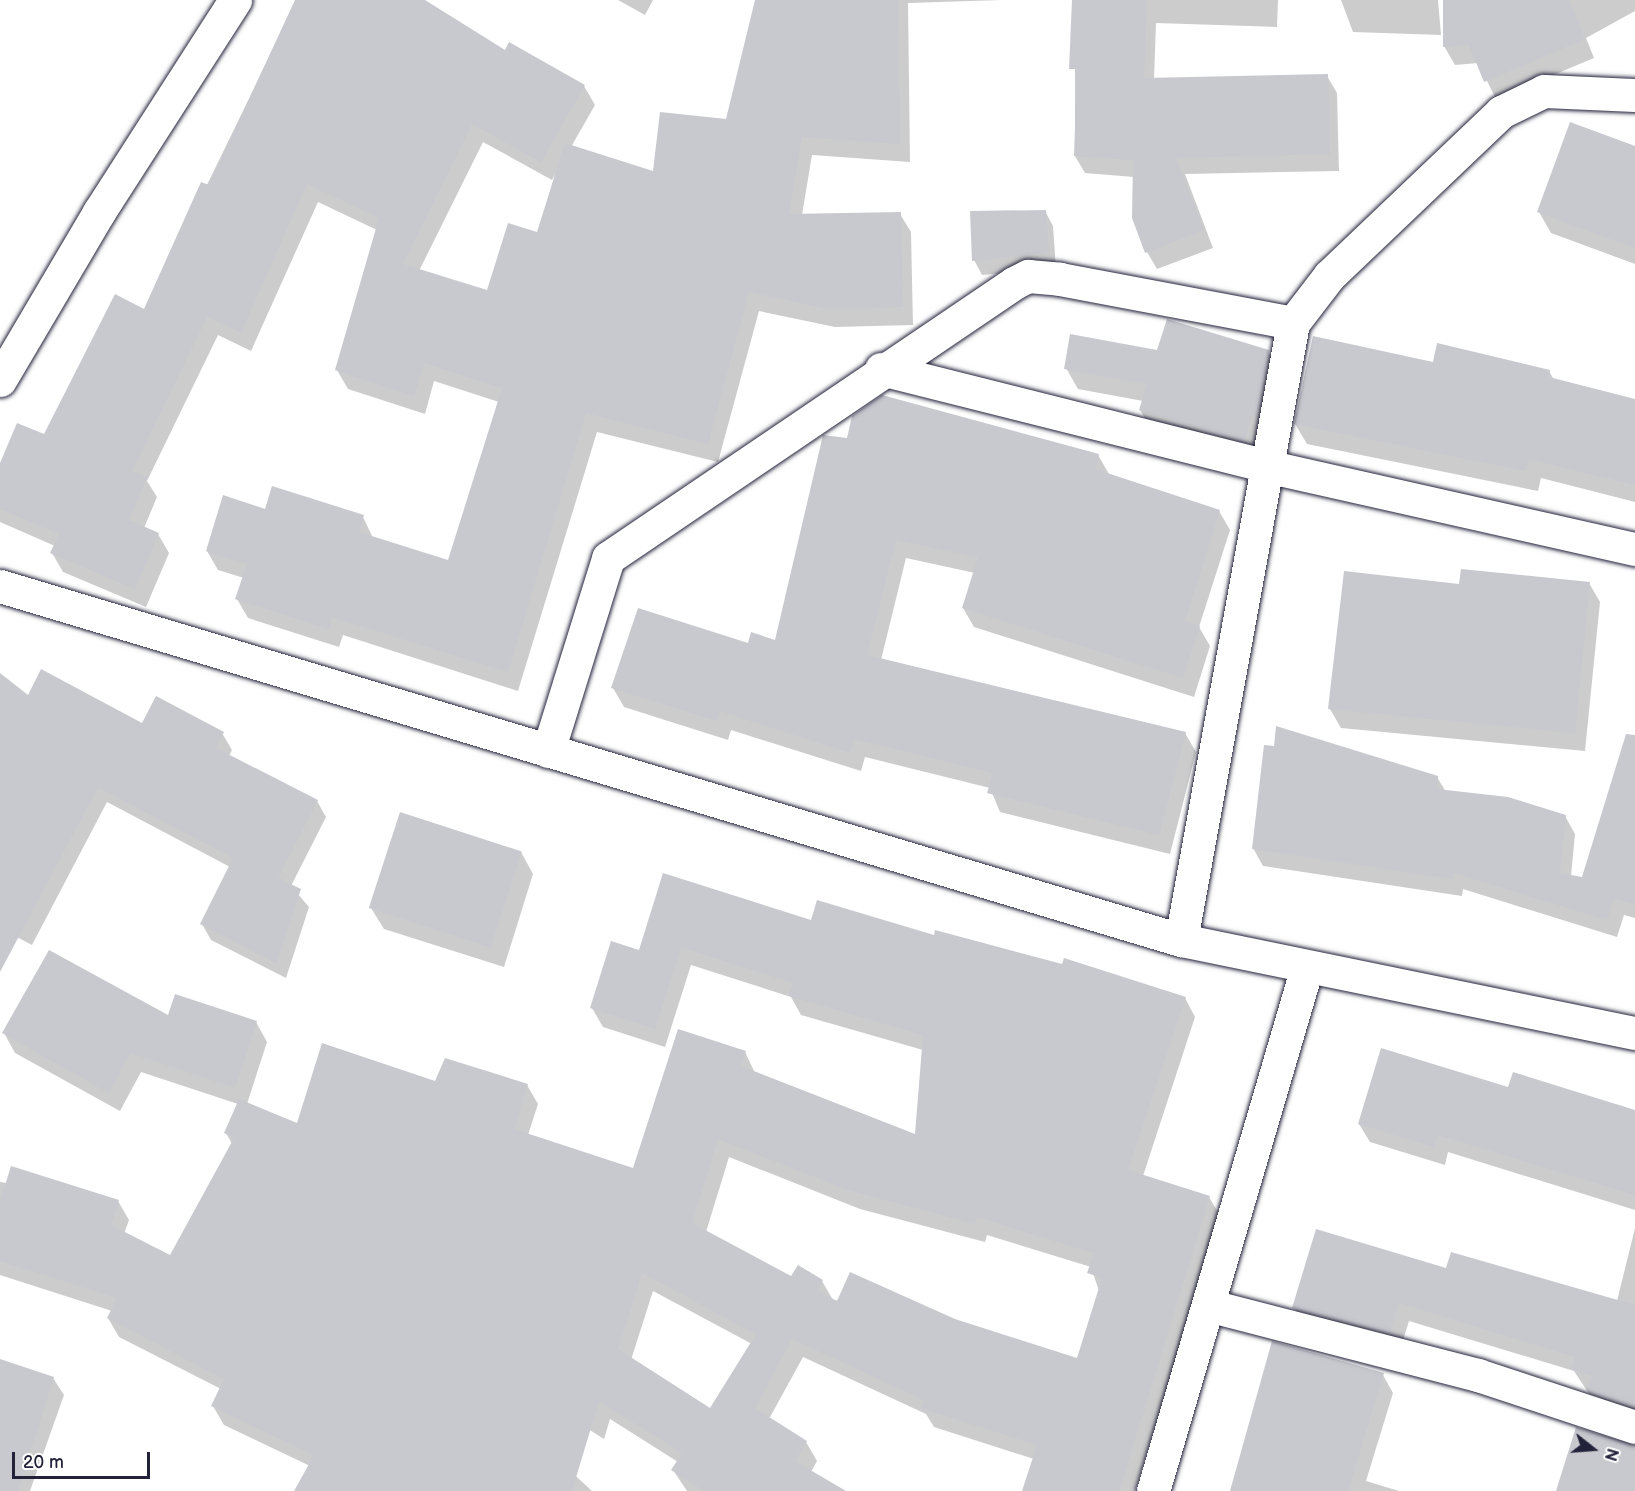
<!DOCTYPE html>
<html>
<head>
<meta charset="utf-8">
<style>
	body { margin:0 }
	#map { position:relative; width:1635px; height:1491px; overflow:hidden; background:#fff; font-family:"Balsamiq Sans",sans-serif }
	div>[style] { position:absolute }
	.shadow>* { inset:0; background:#0003 }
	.building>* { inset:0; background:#c8c8cf; transform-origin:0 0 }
	.roads { filter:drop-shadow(0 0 2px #22223b) drop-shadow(0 0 2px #22223b) }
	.street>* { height:33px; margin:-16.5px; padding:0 16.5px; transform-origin:16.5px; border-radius:16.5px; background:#fff }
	span { translate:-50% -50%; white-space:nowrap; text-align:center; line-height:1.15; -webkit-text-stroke:6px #fff; paint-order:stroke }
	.north { position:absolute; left:1563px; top:1419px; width:60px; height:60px; -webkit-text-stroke:4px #fff; paint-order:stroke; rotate:107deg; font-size:16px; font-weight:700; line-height:24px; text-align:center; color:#22223b }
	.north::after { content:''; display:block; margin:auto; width:21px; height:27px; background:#22223b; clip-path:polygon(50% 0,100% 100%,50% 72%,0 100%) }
	.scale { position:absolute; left:12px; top:1452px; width:138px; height:27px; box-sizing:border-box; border:3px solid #22223b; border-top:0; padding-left:8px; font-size:18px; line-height:21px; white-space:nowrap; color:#22223b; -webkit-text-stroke:4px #fff; paint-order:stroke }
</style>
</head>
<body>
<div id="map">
	<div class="shadow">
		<i style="clip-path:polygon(evenodd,297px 0,424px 0,506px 52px,584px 86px,595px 105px,571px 147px,654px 173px,728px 121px,757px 0,1002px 0,908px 3px,910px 162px,812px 155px,802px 215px,900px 214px,911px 232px,913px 325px,835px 327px,759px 311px,718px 462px,597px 432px,518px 691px,343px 635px,339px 647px,248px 618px,237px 599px,244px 578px,218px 570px,207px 551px,266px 511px,363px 517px,373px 538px,449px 562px,499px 402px,434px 381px,425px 414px,348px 389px,337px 370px,377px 230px,318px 202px,251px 351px,218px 335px,147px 481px,157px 497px,144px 528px,158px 534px,169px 553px,146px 607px,63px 572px,52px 553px,55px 546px,0 522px,0 466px,44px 436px,145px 312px,297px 0,483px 142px,552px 180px,555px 174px,538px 234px,488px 292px,419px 271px,483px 142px)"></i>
		<i style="clip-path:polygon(618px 0,653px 0,645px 15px)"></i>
		<i style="clip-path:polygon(1075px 0,1278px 0,1277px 27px,1156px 23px,1154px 80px,1327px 76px,1337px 93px,1339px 171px,1185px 174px,1213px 248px,1157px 269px,1147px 252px,1134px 177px,1085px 173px,1075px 156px)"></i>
		<i style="clip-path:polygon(1341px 0,1438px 0,1441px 35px,1353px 32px)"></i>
		<i style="clip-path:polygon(1457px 0,1635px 0,1635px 11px,1586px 38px,1594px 58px,1496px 99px,1478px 63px,1455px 65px,1444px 46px)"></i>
		<i style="clip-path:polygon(1635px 147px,1635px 264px,1551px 233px,1539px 212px)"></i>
		<i style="clip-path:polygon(1045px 211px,1053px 226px,1056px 268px,982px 275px,974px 260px)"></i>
		<i style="clip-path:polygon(1158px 352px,1268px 352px,1280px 372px,1255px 461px,1152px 430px,1140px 410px,1143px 401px,1078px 389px,1066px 368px)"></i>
		<i style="clip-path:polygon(1434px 364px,1549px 371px,1554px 380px,1635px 401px,1635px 502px,1541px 478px,1538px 491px,1307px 444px,1295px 424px)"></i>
		<i style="clip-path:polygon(824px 437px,1098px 455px,1109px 474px,1219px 511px,1230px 530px,1199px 627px,1210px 646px,1194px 697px,974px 627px,963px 608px,975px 573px,906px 558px,881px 660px,1185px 733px,1196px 752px,1170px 854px,1000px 812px,990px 788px,865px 757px,861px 771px,731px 730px,728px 740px,624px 707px,613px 688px,749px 645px,776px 642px)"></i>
		<i style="clip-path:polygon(1589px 583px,1600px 602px,1585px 751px,1341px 728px,1330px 709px,1460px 586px)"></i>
		<i style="clip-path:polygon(143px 725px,222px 733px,232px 750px,229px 756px,317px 801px,326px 817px,291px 886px,309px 907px,286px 978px,211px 940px,202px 924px,230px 867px,107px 802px,32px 945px,0 928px,0 796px)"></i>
		<i style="clip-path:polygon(1635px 757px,1635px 918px,1624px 915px,1617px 937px,1463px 889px,1462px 896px,1263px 866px,1253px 848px,1437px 777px,1446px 792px,1565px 816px,1575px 834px,1571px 876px,1583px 879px)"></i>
		<i style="clip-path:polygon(521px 852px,533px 874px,504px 967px,384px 929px,371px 908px)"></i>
		<i style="clip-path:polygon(evenodd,812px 922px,935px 937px,1185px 998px,1195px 1017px,1143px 1176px,1209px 1197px,1220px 1216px,1135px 1491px,1024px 1491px,1034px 1459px,934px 1427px,926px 1414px,803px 1357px,769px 1419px,806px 1442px,817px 1461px,811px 1472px,843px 1491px,687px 1491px,673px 1470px,678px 1462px,610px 1419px,604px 1439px,485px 1364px,472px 1380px,592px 1491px,296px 1491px,310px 1466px,224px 1425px,213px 1406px,221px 1389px,119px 1337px,108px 1318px,112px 1311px,0 1275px,0 1182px,118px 1201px,129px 1220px,124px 1234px,171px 1257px,232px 1144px,226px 1133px,238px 1104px,141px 1072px,120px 1111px,15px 1053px,4px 1033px,169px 1017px,256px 1022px,267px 1042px,247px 1104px,298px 1125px,436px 1083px,527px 1085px,538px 1104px,528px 1135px,634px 1170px,745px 1052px,755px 1073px,916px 1136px,923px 1050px,801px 1015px,791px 997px,691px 965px,665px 1047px,603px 1027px,592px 1008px,640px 952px,812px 922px,729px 1157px,860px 1209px,985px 1242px,987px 1235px,1091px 1267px,1099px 1291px,1078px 1359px,954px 1321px,833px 1300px,822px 1281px,792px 1278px,706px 1232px,729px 1157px,812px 922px,653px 1291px,752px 1344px,710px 1410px,631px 1360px,653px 1291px)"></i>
		<i style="clip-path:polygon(1509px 1089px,1635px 1111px,1635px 1210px,1448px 1152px,1445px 1165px,1370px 1142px,1359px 1124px)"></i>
		<i style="clip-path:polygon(1635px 1228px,1635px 1421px,1599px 1409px,1574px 1371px,1409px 1321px,1400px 1350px,1304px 1326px,1294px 1307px,1447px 1270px,1617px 1301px)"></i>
		<i style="clip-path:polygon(0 1361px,53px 1378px,64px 1395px,30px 1491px,0 1491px)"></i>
		<i style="clip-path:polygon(1383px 1375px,1393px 1393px,1366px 1481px,1399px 1491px,1231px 1491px)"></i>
	</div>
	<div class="building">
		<i style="clip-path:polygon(295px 0,425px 0,505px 50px,509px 42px,585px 85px,541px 162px,472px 124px,403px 264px,487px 290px,508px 223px,537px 232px,565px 143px,653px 171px,660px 112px,726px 119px,755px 0,898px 0,900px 144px,802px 137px,789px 214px,901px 212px,903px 307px,823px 308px,749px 292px,708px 444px,586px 413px,508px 672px,332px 617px,329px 629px,235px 599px,247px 564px,206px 551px,223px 495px,265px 509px,272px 486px,364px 515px,359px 532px,448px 560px,502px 388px,424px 363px,414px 396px,335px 370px,379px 218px,307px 184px,241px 333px,207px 317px,132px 471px,147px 477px,129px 520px,159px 533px,135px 589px,50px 553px,59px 534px,0 509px,0 463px,17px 423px,44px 434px,115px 294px,144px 309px,201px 182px,209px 185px)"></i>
		<i style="clip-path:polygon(1072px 0,1147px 0,1144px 78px,1328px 74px,1330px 154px,1176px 158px,1204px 230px,1145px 253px,1132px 218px,1133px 160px,1074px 156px,1077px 69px,1069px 69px)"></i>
		<i style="clip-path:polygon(1443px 0,1569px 0,1585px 39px,1484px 82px,1469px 45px,1443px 47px)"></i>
		<i style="clip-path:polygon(1570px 122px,1635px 146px,1635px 248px,1537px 212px)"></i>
		<i style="clip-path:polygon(1046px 210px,1049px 253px,972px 261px,970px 211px)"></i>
		<i style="clip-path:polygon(1167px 319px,1269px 350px,1257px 416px,1252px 415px,1244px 441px,1139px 410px,1147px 384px,1064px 369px,1070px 334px,1157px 350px)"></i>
		<i style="clip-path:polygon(1313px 336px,1433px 362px,1437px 343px,1550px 370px,1549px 377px,1635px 399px,1635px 485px,1529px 459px,1526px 471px,1294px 424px)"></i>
		<i style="clip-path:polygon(882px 395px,1099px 454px,1095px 469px,1220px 510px,1185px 621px,1200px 626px,1183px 678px,962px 608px,978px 557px,896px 540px,867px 655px,1186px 732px,1159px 835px,987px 793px,993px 773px,854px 739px,850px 753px,720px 711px,717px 721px,611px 688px,638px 608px,748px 643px,751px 632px,775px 640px,823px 435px,847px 438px,852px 416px)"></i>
		<i style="clip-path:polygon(1461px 569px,1590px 582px,1575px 733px,1328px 709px,1344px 571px,1459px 584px)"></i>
		<i style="clip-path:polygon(41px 669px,142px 723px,156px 696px,224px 732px,216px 748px,318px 800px,278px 878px,301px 889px,276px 963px,200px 924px,233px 858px,98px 787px,0 972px,0 673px,28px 695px)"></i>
		<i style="clip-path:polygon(1276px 726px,1438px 776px,1437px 789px,1508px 797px,1566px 815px,1560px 873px,1582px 877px,1626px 734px,1635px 735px,1635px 905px,1614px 898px,1607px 920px,1454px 873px,1453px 879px,1252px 849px,1264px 745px,1274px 746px)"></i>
		<i style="left:400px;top:812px;width:128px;height:101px;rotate:18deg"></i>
		<i style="clip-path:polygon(evenodd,663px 873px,811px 920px,817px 900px,934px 935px,935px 930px,1062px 964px,1064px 958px,1186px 997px,1128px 1170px,1210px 1196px,1119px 1491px,1022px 1491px,1037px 1445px,921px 1408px,924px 1400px,792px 1339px,755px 1408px,807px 1441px,795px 1461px,846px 1491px,704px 1491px,671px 1470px,682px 1453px,599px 1401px,572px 1491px,294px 1491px,314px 1455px,211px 1406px,224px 1379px,107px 1318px,117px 1298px,0 1261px,0 1202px,11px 1166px,119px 1200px,111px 1225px,170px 1255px,234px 1138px,224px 1133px,239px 1099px,297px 1123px,322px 1043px,435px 1081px,445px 1058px,528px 1084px,514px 1129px,633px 1168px,678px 1029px,746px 1051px,741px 1066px,915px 1134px,923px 1035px,789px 996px,793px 983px,681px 947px,655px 1029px,590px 1008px,611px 941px,639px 950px,663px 873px,718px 1139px,848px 1190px,975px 1224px,977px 1217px,1094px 1253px,1087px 1273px,1102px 1278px,1077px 1358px,955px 1319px,850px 1272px,837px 1301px,818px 1291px,823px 1280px,798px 1265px,791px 1276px,692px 1223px,718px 1139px,663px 873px,642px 1273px,756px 1334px,710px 1408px,618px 1349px,642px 1273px)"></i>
		<i style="clip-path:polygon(49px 950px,168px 1015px,175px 994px,257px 1021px,235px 1088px,130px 1053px,109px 1093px,2px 1033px)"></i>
		<i style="clip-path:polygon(1381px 1048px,1508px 1087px,1513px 1072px,1635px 1110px,1635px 1195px,1438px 1135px,1434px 1147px,1358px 1124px)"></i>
		<i style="clip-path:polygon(1316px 1229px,1446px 1268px,1451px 1252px,1635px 1305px,1635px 1407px,1587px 1391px,1592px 1376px,1571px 1369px,1575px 1357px,1399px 1303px,1390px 1333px,1292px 1308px)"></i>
		<i style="clip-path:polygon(1272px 1341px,1384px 1373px,1348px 1491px,1230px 1491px)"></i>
		<i style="clip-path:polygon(0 1359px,54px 1377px,18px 1491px,0 1491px)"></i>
		<i style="clip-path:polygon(1576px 1427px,1635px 1445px,1635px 1491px,1556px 1491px)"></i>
	</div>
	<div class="roads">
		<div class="street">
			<i style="left:881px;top:369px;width:397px;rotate:14.1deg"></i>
			<i style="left:1266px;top:466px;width:378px;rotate:12.7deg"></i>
			<i style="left:0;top:380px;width:195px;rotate:-59.5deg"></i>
			<i style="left:99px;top:212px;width:252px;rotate:-57.3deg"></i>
			<i style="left:0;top:586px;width:1233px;rotate:16.69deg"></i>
			<i style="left:1181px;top:940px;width:463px;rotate:11.6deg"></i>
			<i style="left:548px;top:751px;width:202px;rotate:-72.7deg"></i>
			<i style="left:608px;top:558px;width:490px;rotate:-34.1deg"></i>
			<i style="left:1014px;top:283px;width:16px;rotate:-27deg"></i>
			<i style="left:1028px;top:276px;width:32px;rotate:5deg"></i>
			<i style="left:1060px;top:279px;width:237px;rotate:10.7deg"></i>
			<i style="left:1181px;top:940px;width:627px;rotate:-79.71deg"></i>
			<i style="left:1293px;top:323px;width:59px;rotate:-52.5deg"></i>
			<i style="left:1329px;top:276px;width:238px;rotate:-43.6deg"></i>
			<i style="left:1501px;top:112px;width:48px;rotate:-26deg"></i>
			<i style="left:1544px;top:91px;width:91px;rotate:2.5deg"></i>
			<i style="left:1211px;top:1306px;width:276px;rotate:14.5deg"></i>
			<i style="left:1478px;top:1375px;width:165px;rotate:18.3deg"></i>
			<i style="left:1153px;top:1491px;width:546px;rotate:-73.62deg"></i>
		</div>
	</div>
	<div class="north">N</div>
	<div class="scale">20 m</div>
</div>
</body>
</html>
